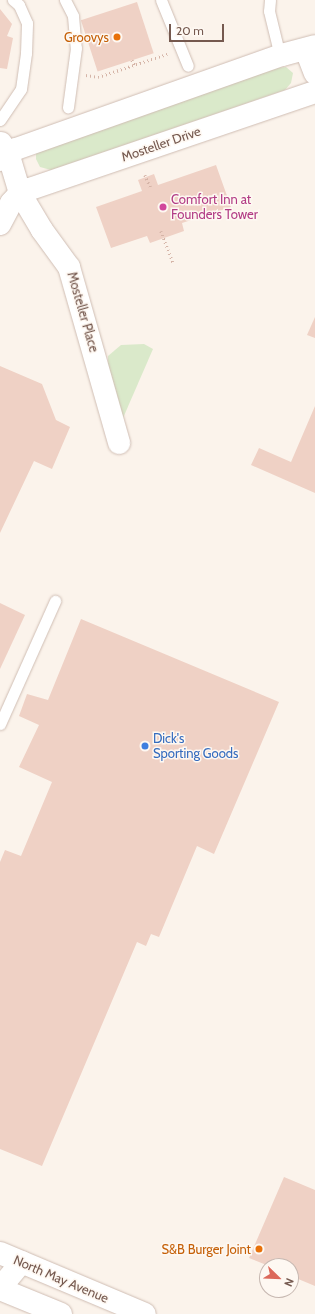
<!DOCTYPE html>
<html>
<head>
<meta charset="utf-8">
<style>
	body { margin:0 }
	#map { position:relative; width:315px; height:1314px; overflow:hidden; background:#fbf3eb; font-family:Cabin,sans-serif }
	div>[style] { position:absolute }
	.green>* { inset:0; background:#dae9ca }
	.building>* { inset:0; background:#efd1c5; transform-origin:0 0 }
	.path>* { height:2.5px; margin-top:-1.25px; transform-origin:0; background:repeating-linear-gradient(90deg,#d5b4a7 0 1px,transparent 0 4px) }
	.roads { filter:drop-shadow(0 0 1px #cfbdb3) drop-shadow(0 0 1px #cfbdb3) }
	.lane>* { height:11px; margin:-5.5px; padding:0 5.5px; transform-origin:5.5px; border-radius:5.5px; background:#fff }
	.street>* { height:22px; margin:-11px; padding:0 11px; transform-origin:11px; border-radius:11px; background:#fff }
	.secondary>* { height:22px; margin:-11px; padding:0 11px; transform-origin:11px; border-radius:11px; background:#fff }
	.dots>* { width:11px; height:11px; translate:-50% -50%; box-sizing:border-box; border:2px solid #fef8f2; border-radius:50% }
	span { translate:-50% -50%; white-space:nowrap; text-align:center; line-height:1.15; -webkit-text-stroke:3px #fef8f2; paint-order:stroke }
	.food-label { font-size:13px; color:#c56008 }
	.right { translate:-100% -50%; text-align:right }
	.street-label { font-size:13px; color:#75594f }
	.hotel-label { font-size:13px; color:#b23c85 }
	.left { translate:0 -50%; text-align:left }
	.shop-label { font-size:13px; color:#366cbe }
	.north { position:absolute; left:259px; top:1258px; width:40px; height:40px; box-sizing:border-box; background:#fef8f2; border:1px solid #c7b8b1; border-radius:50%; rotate:113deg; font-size:11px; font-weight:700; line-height:16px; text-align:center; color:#75594f }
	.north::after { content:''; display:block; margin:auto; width:14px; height:18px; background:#dc685a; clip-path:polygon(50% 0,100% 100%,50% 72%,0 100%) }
	.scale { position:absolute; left:169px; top:24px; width:55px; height:18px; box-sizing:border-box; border:2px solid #75594f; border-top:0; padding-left:5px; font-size:12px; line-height:14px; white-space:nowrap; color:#75594f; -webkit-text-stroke:3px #fef8f2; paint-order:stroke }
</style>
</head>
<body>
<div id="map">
	<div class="green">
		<i style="clip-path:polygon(286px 67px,293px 73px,291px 83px,285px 90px,51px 170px,40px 167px,36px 159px,36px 153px,275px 68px)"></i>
		<i style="clip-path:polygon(144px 344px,153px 349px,123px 418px,108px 367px,108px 356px,121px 345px)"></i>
	</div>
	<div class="building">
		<i style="left:137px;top:2px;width:54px;height:59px;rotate:72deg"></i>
		<i style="clip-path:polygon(0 9px,12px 24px,7px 36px,13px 38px,7px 69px,0 68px)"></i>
		<i style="clip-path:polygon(216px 165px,231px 207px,182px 223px,184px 231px,150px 243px,147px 236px,111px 248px,96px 207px,142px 191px,138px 180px,154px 174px,158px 185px)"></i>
		<i style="clip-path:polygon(315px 317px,315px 338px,307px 335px)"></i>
		<i style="clip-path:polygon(0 366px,42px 384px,56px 420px,70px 427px,52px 469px,34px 461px,0 533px)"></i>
		<i style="clip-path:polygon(315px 406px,315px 493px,251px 465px,259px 448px,291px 462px)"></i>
		<i style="clip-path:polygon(0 603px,25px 615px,0 669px)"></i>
		<i style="clip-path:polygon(81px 619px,279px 702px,214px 854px,197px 846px,159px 937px,151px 934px,146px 946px,137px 942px,42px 1166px,0 1149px,0 862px,5px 850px,21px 856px,52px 782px,19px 767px,39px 725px,19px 716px,27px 694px,48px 700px)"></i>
		<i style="clip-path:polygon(284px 1177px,315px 1190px,315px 1286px,291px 1276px,291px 1266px,269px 1266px,249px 1258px)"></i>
	</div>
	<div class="path">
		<i style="left:132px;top:60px;width:6px;rotate:59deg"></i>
		<i style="left:86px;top:75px;width:12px;rotate:9deg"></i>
		<i style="left:98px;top:77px;width:73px;rotate:-18.4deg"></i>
		<i style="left:145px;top:175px;width:14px;rotate:65deg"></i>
		<i style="left:161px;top:231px;width:34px;rotate:69deg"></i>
	</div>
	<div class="roads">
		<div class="lane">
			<i style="left:65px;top:0;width:18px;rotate:63deg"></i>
			<i style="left:73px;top:16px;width:32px;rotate:85deg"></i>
			<i style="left:76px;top:48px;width:60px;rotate:97.7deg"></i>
			<i style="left:161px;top:0;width:71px;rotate:67.8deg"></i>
			<i style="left:270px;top:0;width:11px;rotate:95deg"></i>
			<i style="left:269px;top:11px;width:46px;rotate:76.3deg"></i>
			<i style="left:0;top:120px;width:37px;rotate:-56deg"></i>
			<i style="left:21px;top:89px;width:36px;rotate:-82deg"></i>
			<i style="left:26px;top:53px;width:30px;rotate:-88deg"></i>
			<i style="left:27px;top:23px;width:20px;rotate:-114deg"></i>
			<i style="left:19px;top:5px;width:8px;rotate:-140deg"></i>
			<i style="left:0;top:724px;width:135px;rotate:-65.9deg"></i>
		</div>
		<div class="street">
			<i style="left:306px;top:50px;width:25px;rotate:69deg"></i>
			<i style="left:0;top:1288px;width:34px;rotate:-50deg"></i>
		</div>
		<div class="secondary">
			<i style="left:1px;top:143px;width:12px;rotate:55deg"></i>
			<i style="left:8px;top:153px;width:42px;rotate:73.3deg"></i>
			<i style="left:20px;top:193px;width:43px;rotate:59.3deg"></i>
			<i style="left:42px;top:230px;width:46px;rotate:53.9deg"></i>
			<i style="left:69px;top:267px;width:183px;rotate:74.1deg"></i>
			<i style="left:0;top:160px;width:19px;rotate:-35deg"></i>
			<i style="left:16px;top:149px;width:282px;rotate:-19.5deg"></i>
			<i style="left:282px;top:55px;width:34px;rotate:-15deg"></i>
			<i style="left:0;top:224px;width:24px;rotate:-62deg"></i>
			<i style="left:11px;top:203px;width:13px;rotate:-48deg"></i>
			<i style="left:20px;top:193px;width:11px;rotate:-22deg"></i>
			<i style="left:30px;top:189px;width:301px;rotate:-18.8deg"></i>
			<i style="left:0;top:1253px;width:157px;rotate:22.8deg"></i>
			<i style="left:0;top:1289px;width:66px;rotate:22.3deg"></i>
		</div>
	</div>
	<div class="dots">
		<i style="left:117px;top:37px;background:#e8710a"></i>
		<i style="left:163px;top:207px;background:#d1479c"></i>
		<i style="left:145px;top:746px;background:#3f7fe0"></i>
		<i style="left:259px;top:1249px;background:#e8710a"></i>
	</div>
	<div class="food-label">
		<span class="right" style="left:109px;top:37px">Groovys</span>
		<span class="right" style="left:251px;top:1249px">S&amp;B Burger Joint</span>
	</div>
	<div class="street-label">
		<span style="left:161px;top:144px;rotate:-19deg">Mosteller Drive</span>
		<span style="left:83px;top:312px;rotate:74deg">Mosteller Place</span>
		<span style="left:61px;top:1279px;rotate:23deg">North May Avenue</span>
	</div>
	<div class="hotel-label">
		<span class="left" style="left:171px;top:207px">Comfort Inn at<br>Founders Tower</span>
	</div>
	<div class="shop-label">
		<span class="left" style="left:153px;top:746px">Dick's<br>Sporting Goods</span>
	</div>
	<div class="north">N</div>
	<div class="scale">20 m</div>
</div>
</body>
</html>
